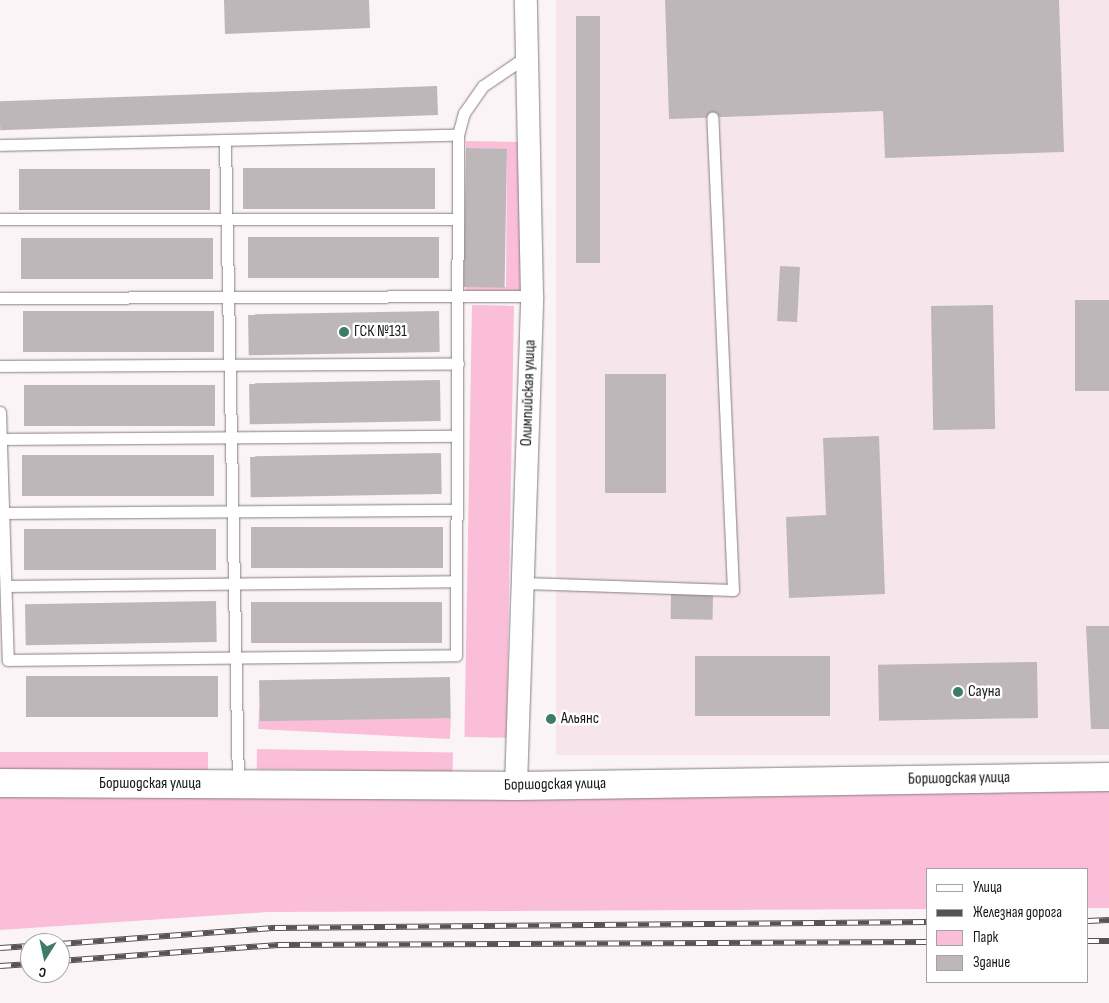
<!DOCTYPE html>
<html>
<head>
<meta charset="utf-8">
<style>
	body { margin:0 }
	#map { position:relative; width:1109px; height:1003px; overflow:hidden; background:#fbf4f7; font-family:"Sofia Sans Condensed",sans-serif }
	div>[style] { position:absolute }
	.built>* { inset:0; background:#f6e6ec; transform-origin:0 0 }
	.green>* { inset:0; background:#fabed8; transform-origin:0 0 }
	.building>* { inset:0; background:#beb7ba; transform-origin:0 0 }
	.roads { filter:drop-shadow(0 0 1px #857e81) drop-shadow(0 0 1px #857e81) }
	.service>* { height:11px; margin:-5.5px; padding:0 5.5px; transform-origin:5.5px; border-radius:5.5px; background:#fff }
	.minor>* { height:22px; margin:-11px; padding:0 11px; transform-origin:11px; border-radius:11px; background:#fff }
	.tertiary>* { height:28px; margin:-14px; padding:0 14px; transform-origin:14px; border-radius:14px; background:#fff }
	.rail>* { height:5.5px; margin-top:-2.75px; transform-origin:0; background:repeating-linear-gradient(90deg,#fff 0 11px,#575355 0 22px); box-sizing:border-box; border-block:1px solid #575355 }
	.dots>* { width:14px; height:14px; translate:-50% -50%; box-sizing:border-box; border:2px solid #fff; border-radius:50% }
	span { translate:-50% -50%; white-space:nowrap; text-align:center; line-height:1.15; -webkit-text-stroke:5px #fff; paint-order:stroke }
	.poi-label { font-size:16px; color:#181617 }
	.left { translate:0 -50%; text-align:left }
	.street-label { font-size:16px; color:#181617 }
	.legend { position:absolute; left:926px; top:868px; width:162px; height:115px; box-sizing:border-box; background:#fff; border:1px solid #a3a2a2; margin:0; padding:6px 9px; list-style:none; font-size:15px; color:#181617 }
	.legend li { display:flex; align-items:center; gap:10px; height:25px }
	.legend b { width:25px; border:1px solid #a3a2a2 }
	.north { position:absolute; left:20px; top:933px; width:50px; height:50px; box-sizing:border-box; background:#fff; border:1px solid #a3a2a2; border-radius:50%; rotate:190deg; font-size:14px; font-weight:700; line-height:20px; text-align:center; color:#181617 }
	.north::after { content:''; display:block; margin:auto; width:18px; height:22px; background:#3d7c69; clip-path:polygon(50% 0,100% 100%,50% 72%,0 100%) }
</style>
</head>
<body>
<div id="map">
	<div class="built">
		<i style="left:556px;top:0;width:553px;height:755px"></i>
	</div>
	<div class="green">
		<i style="clip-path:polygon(466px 141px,518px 142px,521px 293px,466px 292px,466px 287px,506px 287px,507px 149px,466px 148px)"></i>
		<i style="left:472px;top:305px;width:42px;height:432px;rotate:1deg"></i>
		<i style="left:451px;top:718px;width:21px;height:192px;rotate:93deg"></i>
		<i style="left:257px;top:749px;width:196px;height:20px;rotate:1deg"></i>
		<i style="left:0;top:752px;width:208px;height:20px"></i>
		<i style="clip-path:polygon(1109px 790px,1109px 908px,1088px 908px,1088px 869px,928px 869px,928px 909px,268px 912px,0 930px,0 792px)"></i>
	</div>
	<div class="building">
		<i style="clip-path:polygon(224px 0,369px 0,370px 28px,225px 34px)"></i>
		<i style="clip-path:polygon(665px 0,1059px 0,1064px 152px,885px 158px,883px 111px,669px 119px)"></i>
		<i style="left:576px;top:16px;width:24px;height:247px"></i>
		<i style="left:437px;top:86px;width:29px;height:438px;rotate:88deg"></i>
		<i style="left:466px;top:148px;width:41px;height:139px;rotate:1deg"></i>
		<i style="left:435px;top:168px;width:41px;height:192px;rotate:90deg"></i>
		<i style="left:210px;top:169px;width:41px;height:191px;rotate:90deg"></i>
		<i style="left:439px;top:237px;width:41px;height:191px;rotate:90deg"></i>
		<i style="left:213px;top:238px;width:41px;height:192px;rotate:90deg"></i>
		<i style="left:780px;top:266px;width:20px;height:55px;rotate:3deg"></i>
		<i style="left:1109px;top:300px;width:91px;height:34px;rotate:90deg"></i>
		<i style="left:993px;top:305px;width:124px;height:62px;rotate:89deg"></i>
		<i style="left:214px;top:311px;width:41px;height:191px;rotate:90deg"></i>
		<i style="left:439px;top:311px;width:41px;height:191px;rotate:89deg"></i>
		<i style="left:666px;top:374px;width:119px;height:61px;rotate:90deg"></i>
		<i style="left:440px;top:380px;width:41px;height:191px;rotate:89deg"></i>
		<i style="left:24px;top:385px;width:191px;height:41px"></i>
		<i style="clip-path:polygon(879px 436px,885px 594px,789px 598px,786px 517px,826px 515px,823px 438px)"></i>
		<i style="left:441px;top:453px;width:41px;height:191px;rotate:89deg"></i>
		<i style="left:214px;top:455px;width:41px;height:192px;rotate:90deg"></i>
		<i style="left:443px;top:527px;width:41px;height:192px;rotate:90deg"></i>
		<i style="left:216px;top:529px;width:41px;height:192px;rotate:90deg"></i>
		<i style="left:671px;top:594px;width:42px;height:25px;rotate:1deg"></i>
		<i style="left:216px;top:601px;width:41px;height:191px;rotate:89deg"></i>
		<i style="left:442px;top:602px;width:41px;height:191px;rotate:90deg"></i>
		<i style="clip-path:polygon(1086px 626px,1109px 626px,1109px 729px,1091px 729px)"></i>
		<i style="left:830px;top:656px;width:60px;height:135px;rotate:90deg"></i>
		<i style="left:1037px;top:662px;width:56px;height:159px;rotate:89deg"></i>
		<i style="left:218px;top:676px;width:41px;height:192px;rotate:90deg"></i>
		<i style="left:450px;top:677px;width:41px;height:191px;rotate:89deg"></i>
	</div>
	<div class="roads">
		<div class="service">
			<i style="left:225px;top:141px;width:643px;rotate:88.84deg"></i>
			<i style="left:0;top:145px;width:458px;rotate:-1.3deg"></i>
			<i style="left:458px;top:135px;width:23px;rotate:-75deg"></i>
			<i style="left:464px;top:113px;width:33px;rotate:-55deg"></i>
			<i style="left:483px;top:86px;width:53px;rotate:-34.3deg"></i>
			<i style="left:0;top:219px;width:458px"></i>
			<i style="left:0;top:298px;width:532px;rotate:-0.22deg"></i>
			<i style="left:0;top:366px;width:458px;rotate:-0.3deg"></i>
			<i style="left:0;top:412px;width:248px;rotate:88.2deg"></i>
			<i style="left:8px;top:660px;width:448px;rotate:-0.6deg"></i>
			<i style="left:456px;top:655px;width:520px;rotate:-89.78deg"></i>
			<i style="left:1px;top:439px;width:456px;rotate:-0.4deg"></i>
			<i style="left:3px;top:513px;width:454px;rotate:-0.4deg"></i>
			<i style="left:524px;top:583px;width:209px;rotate:1.9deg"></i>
			<i style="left:733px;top:590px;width:473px;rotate:-92.5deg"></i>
			<i style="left:6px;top:586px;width:450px;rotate:-0.6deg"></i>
		</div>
		<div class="minor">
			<i style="left:516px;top:786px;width:490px;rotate:-88.1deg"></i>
			<i style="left:532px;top:296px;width:296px;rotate:-91.2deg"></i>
		</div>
		<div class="tertiary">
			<i style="left:0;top:783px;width:516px;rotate:0.33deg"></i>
			<i style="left:516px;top:786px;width:593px;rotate:-0.87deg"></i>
		</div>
	</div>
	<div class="rail">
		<i style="left:1088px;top:921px;width:21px;rotate:-3deg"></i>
		<i style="left:1088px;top:941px;width:21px"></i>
		<i style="left:60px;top:944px;width:216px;rotate:-4.3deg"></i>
		<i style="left:275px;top:928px;width:653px;rotate:-0.53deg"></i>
		<i style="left:0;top:948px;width:30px;rotate:-4deg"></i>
		<i style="left:60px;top:961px;width:219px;rotate:-4.2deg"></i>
		<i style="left:278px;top:945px;width:650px;rotate:-0.26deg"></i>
		<i style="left:0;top:966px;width:30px;rotate:-4deg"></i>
	</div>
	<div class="dots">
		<i style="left:344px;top:332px;background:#3d7c69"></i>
		<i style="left:958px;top:692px;background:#3d7c69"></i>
		<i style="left:551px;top:719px;background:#3d7c69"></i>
	</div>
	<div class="poi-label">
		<span class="left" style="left:354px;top:332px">ГСК №131</span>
		<span class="left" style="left:968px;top:692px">Сауна</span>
		<span class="left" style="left:561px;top:719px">Альянс</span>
	</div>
	<div class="street-label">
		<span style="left:529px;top:393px;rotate:-88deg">Олимпийская улица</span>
		<span style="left:959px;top:779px;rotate:-1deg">Боршодская улица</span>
		<span style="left:150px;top:784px">Боршодская улица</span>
		<span style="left:555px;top:785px;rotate:-1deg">Боршодская улица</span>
	</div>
	<ul class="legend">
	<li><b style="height:6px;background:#fff"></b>Улица</li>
	<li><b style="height:6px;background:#575355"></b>Железная дорога</li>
	<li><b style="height:14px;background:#fabed8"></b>Парк</li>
	<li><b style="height:14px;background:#beb7ba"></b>Здание</li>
	</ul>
	<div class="north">С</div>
</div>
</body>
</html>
